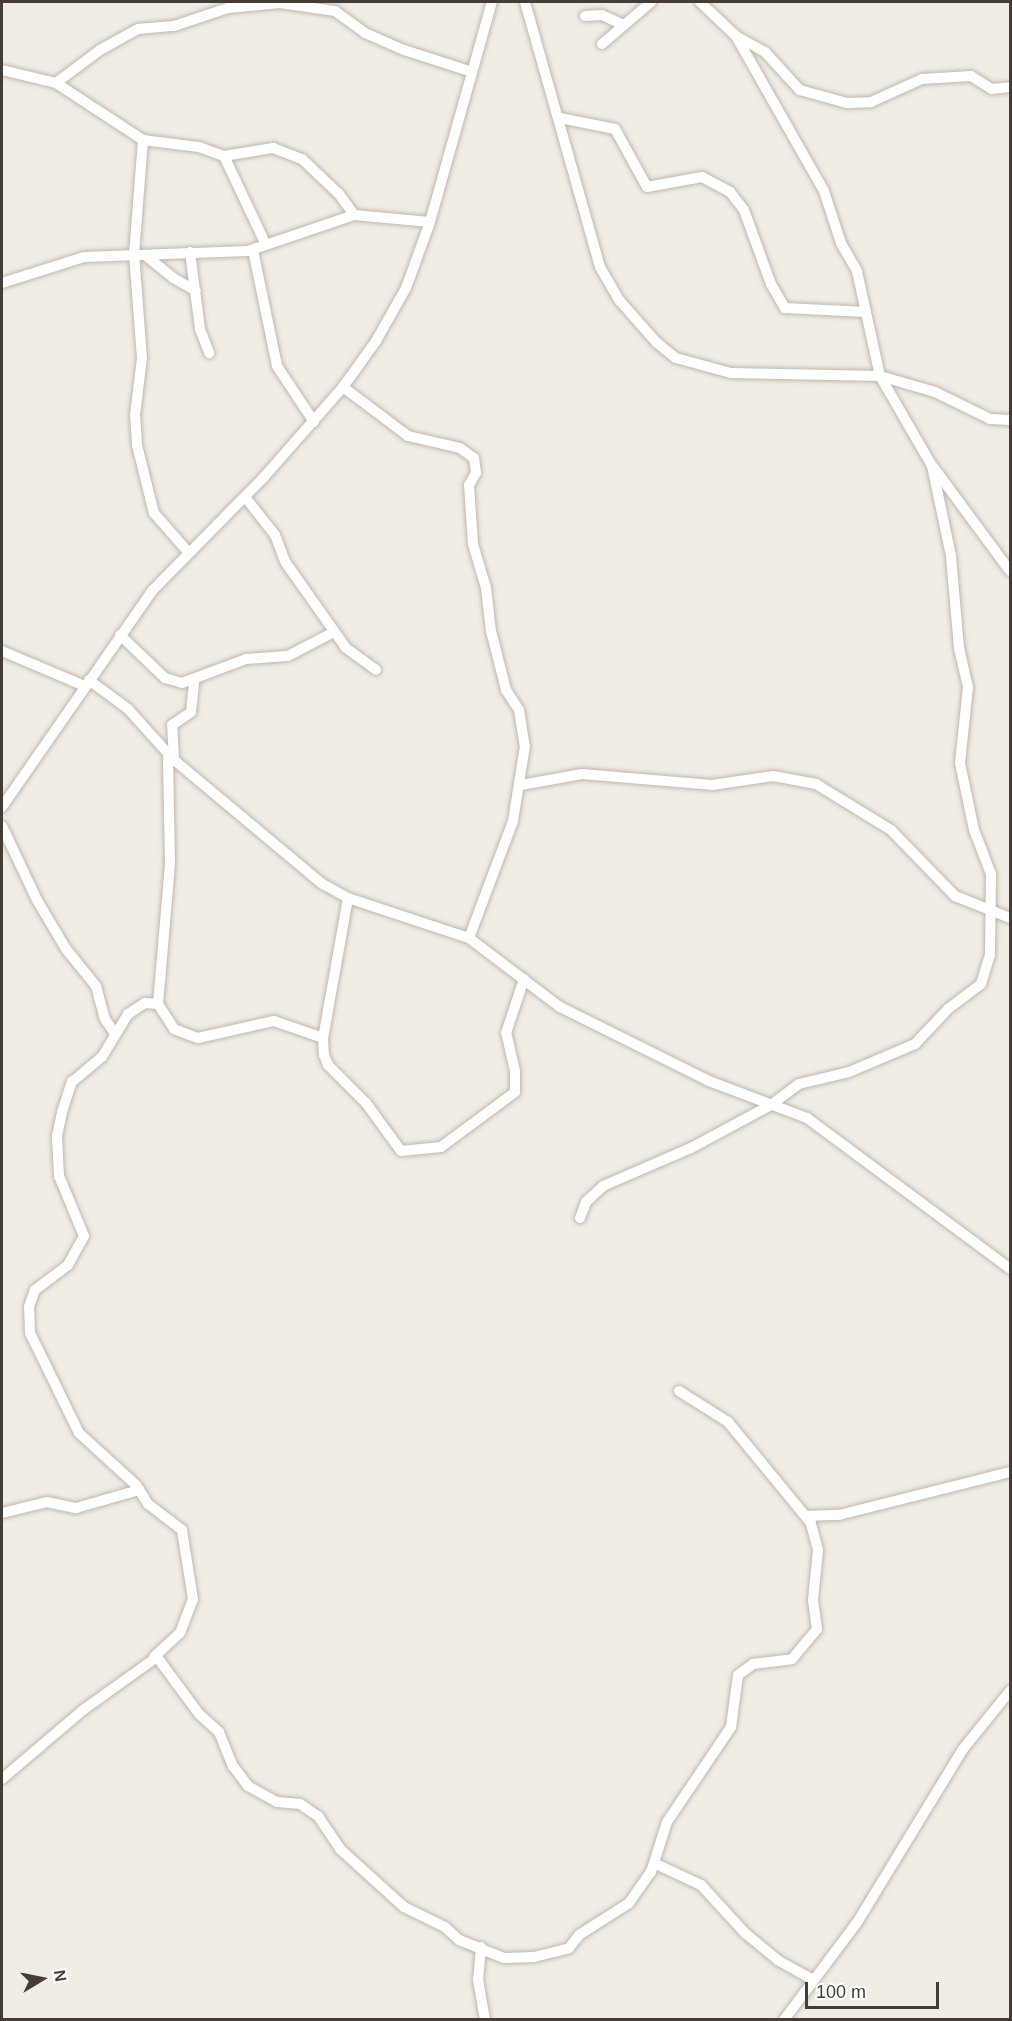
<!DOCTYPE html>
<html>
<head>
<meta charset="utf-8">
<style>
	body { margin:0 }
	#map { position:relative; width:1012px; height:2021px; overflow:hidden; background:#f1ede5; font-family:Arial,sans-serif }
	div>[style] { position:absolute }
	.roads { filter:drop-shadow(0 0 2px #bfb7ac) drop-shadow(0 0 2px #bfb7ac) }
	.minor>* { height:10px; margin:-5px; padding:0 5px; transform-origin:5px; border-radius:5px; background:#fff }
	span { translate:-50% -50%; white-space:nowrap; text-align:center; line-height:1.15; -webkit-text-stroke:4.5px #fff; paint-order:stroke }
	.frame { position:absolute; inset:0; border:3px solid #433d35; pointer-events:none }
	.north { position:absolute; left:12px; top:1949px; width:60px; height:60px; -webkit-text-stroke:4px #fff; paint-order:stroke; rotate:80deg; font-size:16px; font-weight:700; line-height:24px; text-align:center; color:#433d35 }
	.north::after { content:''; display:block; margin:auto; width:21px; height:27px; background:#433d35; clip-path:polygon(50% 0,100% 100%,50% 72%,0 100%) }
	.scale { position:absolute; left:805px; top:1982px; width:134px; height:27px; box-sizing:border-box; border:3px solid #433d35; border-top:0; padding-left:8px; font-size:18px; line-height:21px; white-space:nowrap; color:#433d35; -webkit-text-stroke:4px #fff; paint-order:stroke }
</style>
</head>
<body>
<div id="map">
	<div class="roads">
		<div class="minor">
			<i style="left:525px;top:2px;width:275px;rotate:74.2deg"></i>
			<i style="left:600px;top:267px;width:39px;rotate:60deg"></i>
			<i style="left:620px;top:301px;width:55px;rotate:48.7deg"></i>
			<i style="left:656px;top:342px;width:26px;rotate:39deg"></i>
			<i style="left:676px;top:358px;width:57px;rotate:15.3deg"></i>
			<i style="left:731px;top:373px;width:149px;rotate:1.2deg"></i>
			<i style="left:880px;top:376px;width:57px;rotate:16.2deg"></i>
			<i style="left:935px;top:392px;width:61px;rotate:26.1deg"></i>
			<i style="left:990px;top:419px;width:20px;rotate:3deg"></i>
			<i style="left:585px;top:16px;width:17px;rotate:-3deg"></i>
			<i style="left:602px;top:15px;width:21px;rotate:25deg"></i>
			<i style="left:736px;top:36px;width:33px;rotate:29deg"></i>
			<i style="left:765px;top:52px;width:52px;rotate:47.4deg"></i>
			<i style="left:800px;top:90px;width:49px;rotate:15.5deg"></i>
			<i style="left:847px;top:103px;width:24px;rotate:-2deg"></i>
			<i style="left:871px;top:102px;width:56px;rotate:-24.3deg"></i>
			<i style="left:922px;top:79px;width:49px;rotate:-3.5deg"></i>
			<i style="left:971px;top:76px;width:25px;rotate:32deg"></i>
			<i style="left:992px;top:89px;width:18px;rotate:-6deg"></i>
			<i style="left:602px;top:44px;width:65px;rotate:-40.6deg"></i>
			<i style="left:2px;top:70px;width:56px;rotate:13.5deg"></i>
			<i style="left:56px;top:83px;width:104px;rotate:33.2deg"></i>
			<i style="left:143px;top:140px;width:56px;rotate:7.1deg"></i>
			<i style="left:199px;top:147px;width:27px;rotate:20deg"></i>
			<i style="left:224px;top:156px;width:98px;rotate:64.7deg"></i>
			<i style="left:56px;top:83px;width:55px;rotate:-36.9deg"></i>
			<i style="left:100px;top:50px;width:43px;rotate:-28.9deg"></i>
			<i style="left:138px;top:29px;width:36px;rotate:-5deg"></i>
			<i style="left:174px;top:26px;width:57px;rotate:-18.4deg"></i>
			<i style="left:228px;top:8px;width:52px;rotate:-5.5deg"></i>
			<i style="left:280px;top:3px;width:56px;rotate:8.3deg"></i>
			<i style="left:335px;top:11px;width:37px;rotate:36deg"></i>
			<i style="left:365px;top:33px;width:43px;rotate:23.6deg"></i>
			<i style="left:404px;top:50px;width:71px;rotate:17.9deg"></i>
			<i style="left:560px;top:118px;width:56px;rotate:11.3deg"></i>
			<i style="left:615px;top:129px;width:66px;rotate:61.1deg"></i>
			<i style="left:647px;top:187px;width:56px;rotate:-10.3deg"></i>
			<i style="left:702px;top:177px;width:32px;rotate:28deg"></i>
			<i style="left:730px;top:192px;width:23px;rotate:52deg"></i>
			<i style="left:744px;top:210px;width:79px;rotate:70deg"></i>
			<i style="left:771px;top:284px;width:28px;rotate:60deg"></i>
			<i style="left:785px;top:308px;width:81px;rotate:2.8deg"></i>
			<i style="left:143px;top:140px;width:114px;rotate:94.5deg"></i>
			<i style="left:134px;top:254px;width:104px;rotate:85.6deg"></i>
			<i style="left:142px;top:358px;width:57px;rotate:97deg"></i>
			<i style="left:135px;top:415px;width:30px;rotate:86deg"></i>
			<i style="left:137px;top:445px;width:70px;rotate:76deg"></i>
			<i style="left:154px;top:513px;width:53px;rotate:48.8deg"></i>
			<i style="left:224px;top:156px;width:50px;rotate:-9.3deg"></i>
			<i style="left:273px;top:148px;width:31px;rotate:21deg"></i>
			<i style="left:302px;top:159px;width:51px;rotate:43.4deg"></i>
			<i style="left:339px;top:194px;width:26px;rotate:54deg"></i>
			<i style="left:253px;top:250px;width:118px;rotate:78.3deg"></i>
			<i style="left:277px;top:366px;width:67px;rotate:56.5deg"></i>
			<i style="left:190px;top:252px;width:78px;rotate:82.6deg"></i>
			<i style="left:200px;top:329px;width:26px;rotate:69deg"></i>
			<i style="left:145px;top:255px;width:36px;rotate:39deg"></i>
			<i style="left:173px;top:278px;width:26px;rotate:29deg"></i>
			<i style="left:2px;top:283px;width:86px;rotate:-17.6deg"></i>
			<i style="left:84px;top:257px;width:164px;rotate:-2.1deg"></i>
			<i style="left:248px;top:251px;width:112px;rotate:-18.8deg"></i>
			<i style="left:354px;top:215px;width:76px;rotate:5.3deg"></i>
			<i style="left:343px;top:387px;width:81px;rotate:37deg"></i>
			<i style="left:408px;top:436px;width:53px;rotate:13deg"></i>
			<i style="left:460px;top:448px;width:17px;rotate:36deg"></i>
			<i style="left:474px;top:458px;width:15px;rotate:82deg"></i>
			<i style="left:476px;top:473px;width:14px;rotate:120deg"></i>
			<i style="left:469px;top:485px;width:59px;rotate:86.1deg"></i>
			<i style="left:473px;top:544px;width:46px;rotate:73.5deg"></i>
			<i style="left:486px;top:588px;width:43px;rotate:83.4deg"></i>
			<i style="left:491px;top:631px;width:61px;rotate:75.7deg"></i>
			<i style="left:506px;top:690px;width:24px;rotate:57deg"></i>
			<i style="left:519px;top:710px;width:36px;rotate:81deg"></i>
			<i style="left:525px;top:746px;width:76px;rotate:99.1deg"></i>
			<i style="left:513px;top:821px;width:125px;rotate:110.6deg"></i>
			<i style="left:934px;top:468px;width:128px;rotate:53.6deg"></i>
			<i style="left:245px;top:497px;width:48px;rotate:51.7deg"></i>
			<i style="left:275px;top:535px;width:30px;rotate:69deg"></i>
			<i style="left:286px;top:563px;width:104px;rotate:54.8deg"></i>
			<i style="left:346px;top:648px;width:37px;rotate:36deg"></i>
			<i style="left:120px;top:635px;width:62px;rotate:43.7deg"></i>
			<i style="left:165px;top:678px;width:18px;rotate:16deg"></i>
			<i style="left:182px;top:683px;width:68px;rotate:-20.6deg"></i>
			<i style="left:246px;top:659px;width:42px;rotate:-4.1deg"></i>
			<i style="left:288px;top:656px;width:52px;rotate:-27.6deg"></i>
			<i style="left:2px;top:651px;width:90px;rotate:22.9deg"></i>
			<i style="left:89px;top:680px;width:49px;rotate:36.6deg"></i>
			<i style="left:128px;top:709px;width:69px;rotate:48deg"></i>
			<i style="left:174px;top:760px;width:192px;rotate:39.9deg"></i>
			<i style="left:321px;top:883px;width:31px;rotate:29deg"></i>
			<i style="left:348px;top:898px;width:127px;rotate:18.3deg"></i>
			<i style="left:469px;top:938px;width:114px;rotate:37.2deg"></i>
			<i style="left:560px;top:1007px;width:166px;rotate:26.4deg"></i>
			<i style="left:709px;top:1081px;width:105px;rotate:20.7deg"></i>
			<i style="left:807px;top:1118px;width:253px;rotate:36.6deg"></i>
			<i style="left:174px;top:760px;width:35px;rotate:-93deg"></i>
			<i style="left:172px;top:725px;width:23px;rotate:-34deg"></i>
			<i style="left:191px;top:712px;width:31px;rotate:-84deg"></i>
			<i style="left:521px;top:785px;width:62px;rotate:-10.2deg"></i>
			<i style="left:582px;top:774px;width:130px;rotate:4.8deg"></i>
			<i style="left:712px;top:785px;width:62px;rotate:-8.4deg"></i>
			<i style="left:773px;top:776px;width:44px;rotate:10.5deg"></i>
			<i style="left:816px;top:784px;width:88px;rotate:31.5deg"></i>
			<i style="left:891px;top:830px;width:92px;rotate:45.9deg"></i>
			<i style="left:955px;top:896px;width:59px;rotate:21.8deg"></i>
			<i style="left:2px;top:807px;width:264px;rotate:-55.2deg"></i>
			<i style="left:153px;top:590px;width:158px;rotate:-45.5deg"></i>
			<i style="left:264px;top:477px;width:120px;rotate:-48.7deg"></i>
			<i style="left:343px;top:387px;width:57px;rotate:-54.3deg"></i>
			<i style="left:376px;top:341px;width:61px;rotate:-60.5deg"></i>
			<i style="left:406px;top:288px;width:70px;rotate:-70deg"></i>
			<i style="left:430px;top:222px;width:229px;rotate:-74.3deg"></i>
			<i style="left:2px;top:826px;width:82px;rotate:64.7deg"></i>
			<i style="left:37px;top:900px;width:57px;rotate:59.4deg"></i>
			<i style="left:66px;top:949px;width:48px;rotate:51deg"></i>
			<i style="left:96px;top:986px;width:34px;rotate:75deg"></i>
			<i style="left:105px;top:1019px;width:18px;rotate:56deg"></i>
			<i style="left:348px;top:898px;width:142px;rotate:100.1deg"></i>
			<i style="left:323px;top:1038px;width:17px;rotate:87deg"></i>
			<i style="left:324px;top:1055px;width:11px;rotate:68deg"></i>
			<i style="left:328px;top:1065px;width:54px;rotate:45deg"></i>
			<i style="left:366px;top:1103px;width:59px;rotate:53.9deg"></i>
			<i style="left:401px;top:1151px;width:40px;rotate:-5.7deg"></i>
			<i style="left:441px;top:1147px;width:92px;rotate:-36.6deg"></i>
			<i style="left:515px;top:1092px;width:21px;rotate:-90deg"></i>
			<i style="left:515px;top:1071px;width:39px;rotate:-103deg"></i>
			<i style="left:506px;top:1033px;width:57px;rotate:-71.6deg"></i>
			<i style="left:158px;top:1004px;width:141px;rotate:-85.1deg"></i>
			<i style="left:170px;top:864px;width:109px;rotate:-91.1deg"></i>
			<i style="left:580px;top:1218px;width:17px;rotate:-69deg"></i>
			<i style="left:586px;top:1202px;width:23px;rotate:-43deg"></i>
			<i style="left:603px;top:1186px;width:96px;rotate:-23.4deg"></i>
			<i style="left:691px;top:1148px;width:91px;rotate:-28.3deg"></i>
			<i style="left:771px;top:1105px;width:35px;rotate:-37deg"></i>
			<i style="left:799px;top:1084px;width:51px;rotate:-13.5deg"></i>
			<i style="left:849px;top:1072px;width:72px;rotate:-23deg"></i>
			<i style="left:915px;top:1044px;width:48px;rotate:-46.7deg"></i>
			<i style="left:948px;top:1009px;width:41px;rotate:-37.1deg"></i>
			<i style="left:981px;top:984px;width:30px;rotate:-73deg"></i>
			<i style="left:990px;top:955px;width:81px;rotate:-89.3deg"></i>
			<i style="left:991px;top:874px;width:47px;rotate:-111.1deg"></i>
			<i style="left:974px;top:830px;width:68px;rotate:-101.8deg"></i>
			<i style="left:960px;top:763px;width:76px;rotate:-84deg"></i>
			<i style="left:968px;top:687px;width:40px;rotate:-103deg"></i>
			<i style="left:959px;top:648px;width:92px;rotate:-95deg"></i>
			<i style="left:951px;top:556px;width:92px;rotate:-101.9deg"></i>
			<i style="left:932px;top:466px;width:104px;rotate:-120deg"></i>
			<i style="left:880px;top:376px;width:107px;rotate:-102.4deg"></i>
			<i style="left:857px;top:271px;width:32px;rotate:-120deg"></i>
			<i style="left:841px;top:243px;width:55px;rotate:-108.1deg"></i>
			<i style="left:824px;top:191px;width:178px;rotate:-119.6deg"></i>
			<i style="left:736px;top:36px;width:50px;rotate:-136.6deg"></i>
			<i style="left:2px;top:1513px;width:46px;rotate:-13.7deg"></i>
			<i style="left:47px;top:1502px;width:30px;rotate:12deg"></i>
			<i style="left:76px;top:1508px;width:66px;rotate:-15.9deg"></i>
			<i style="left:806px;top:1516px;width:33px;rotate:-2deg"></i>
			<i style="left:839px;top:1515px;width:176px;rotate:-14.1deg"></i>
			<i style="left:154px;top:1657px;width:35px;rotate:-43deg"></i>
			<i style="left:180px;top:1633px;width:36px;rotate:-69deg"></i>
			<i style="left:193px;top:1599px;width:70px;rotate:-99.1deg"></i>
			<i style="left:182px;top:1530px;width:43px;rotate:-142.6deg"></i>
			<i style="left:148px;top:1504px;width:22px;rotate:-122deg"></i>
			<i style="left:136px;top:1485px;width:77px;rotate:-137.6deg"></i>
			<i style="left:79px;top:1433px;width:111px;rotate:-116.1deg"></i>
			<i style="left:30px;top:1333px;width:26px;rotate:-92deg"></i>
			<i style="left:29px;top:1307px;width:18px;rotate:-71deg"></i>
			<i style="left:35px;top:1290px;width:41px;rotate:-37.1deg"></i>
			<i style="left:68px;top:1265px;width:33px;rotate:-61deg"></i>
			<i style="left:84px;top:1236px;width:65px;rotate:-112.6deg"></i>
			<i style="left:59px;top:1176px;width:40px;rotate:-92.9deg"></i>
			<i style="left:57px;top:1136px;width:25px;rotate:-78deg"></i>
			<i style="left:62px;top:1112px;width:32px;rotate:-72deg"></i>
			<i style="left:72px;top:1082px;width:39px;rotate:-40deg"></i>
			<i style="left:102px;top:1057px;width:50px;rotate:-58.8deg"></i>
			<i style="left:128px;top:1014px;width:20px;rotate:-33deg"></i>
			<i style="left:145px;top:1003px;width:13px;rotate:4deg"></i>
			<i style="left:158px;top:1004px;width:30px;rotate:57deg"></i>
			<i style="left:174px;top:1029px;width:26px;rotate:21deg"></i>
			<i style="left:198px;top:1038px;width:78px;rotate:-12.6deg"></i>
			<i style="left:274px;top:1021px;width:52px;rotate:19.1deg"></i>
			<i style="left:2px;top:1779px;width:106px;rotate:-40.4deg"></i>
			<i style="left:83px;top:1710px;width:91px;rotate:-35.6deg"></i>
			<i style="left:157px;top:1657px;width:71px;rotate:53.6deg"></i>
			<i style="left:199px;top:1714px;width:27px;rotate:42deg"></i>
			<i style="left:219px;top:1732px;width:37px;rotate:68deg"></i>
			<i style="left:233px;top:1766px;width:25px;rotate:53deg"></i>
			<i style="left:248px;top:1786px;width:33px;rotate:29deg"></i>
			<i style="left:277px;top:1802px;width:23px;rotate:5deg"></i>
			<i style="left:300px;top:1804px;width:22px;rotate:34deg"></i>
			<i style="left:318px;top:1816px;width:40px;rotate:56deg"></i>
			<i style="left:340px;top:1849px;width:86px;rotate:42.2deg"></i>
			<i style="left:404px;top:1907px;width:46px;rotate:26deg"></i>
			<i style="left:445px;top:1927px;width:19px;rotate:43deg"></i>
			<i style="left:459px;top:1940px;width:48px;rotate:21.8deg"></i>
			<i style="left:504px;top:1958px;width:30px;rotate:-2deg"></i>
			<i style="left:534px;top:1957px;width:36px;rotate:-14deg"></i>
			<i style="left:569px;top:1948px;width:16px;rotate:-52deg"></i>
			<i style="left:579px;top:1935px;width:59px;rotate:-32.6deg"></i>
			<i style="left:629px;top:1903px;width:38px;rotate:-55deg"></i>
			<i style="left:651px;top:1872px;width:52px;rotate:-72.3deg"></i>
			<i style="left:667px;top:1822px;width:115px;rotate:-56deg"></i>
			<i style="left:731px;top:1727px;width:52px;rotate:-82.3deg"></i>
			<i style="left:738px;top:1675px;width:19px;rotate:-36deg"></i>
			<i style="left:753px;top:1664px;width:39px;rotate:-7deg"></i>
			<i style="left:792px;top:1659px;width:39px;rotate:-50deg"></i>
			<i style="left:817px;top:1629px;width:29px;rotate:-98deg"></i>
			<i style="left:813px;top:1600px;width:50px;rotate:-84.3deg"></i>
			<i style="left:818px;top:1550px;width:28px;rotate:-105deg"></i>
			<i style="left:811px;top:1523px;width:131px;rotate:-129.4deg"></i>
			<i style="left:728px;top:1422px;width:58px;rotate:-147.7deg"></i>
			<i style="left:656px;top:1864px;width:50px;rotate:25deg"></i>
			<i style="left:701px;top:1885px;width:65px;rotate:47.5deg"></i>
			<i style="left:745px;top:1933px;width:44px;rotate:39.5deg"></i>
			<i style="left:779px;top:1961px;width:39px;rotate:29deg"></i>
			<i style="left:481px;top:1947px;width:32px;rotate:95deg"></i>
			<i style="left:478px;top:1979px;width:42px;rotate:80.3deg"></i>
			<i style="left:784px;top:2020px;width:124px;rotate:-53.2deg"></i>
			<i style="left:858px;top:1921px;width:202px;rotate:-58.6deg"></i>
			<i style="left:963px;top:1749px;width:75px;rotate:-51deg"></i>
		</div>
	</div>
	<div class="frame"></div>
	<div class="north">N</div>
	<div class="scale">100 m</div>
</div>
</body>
</html>
